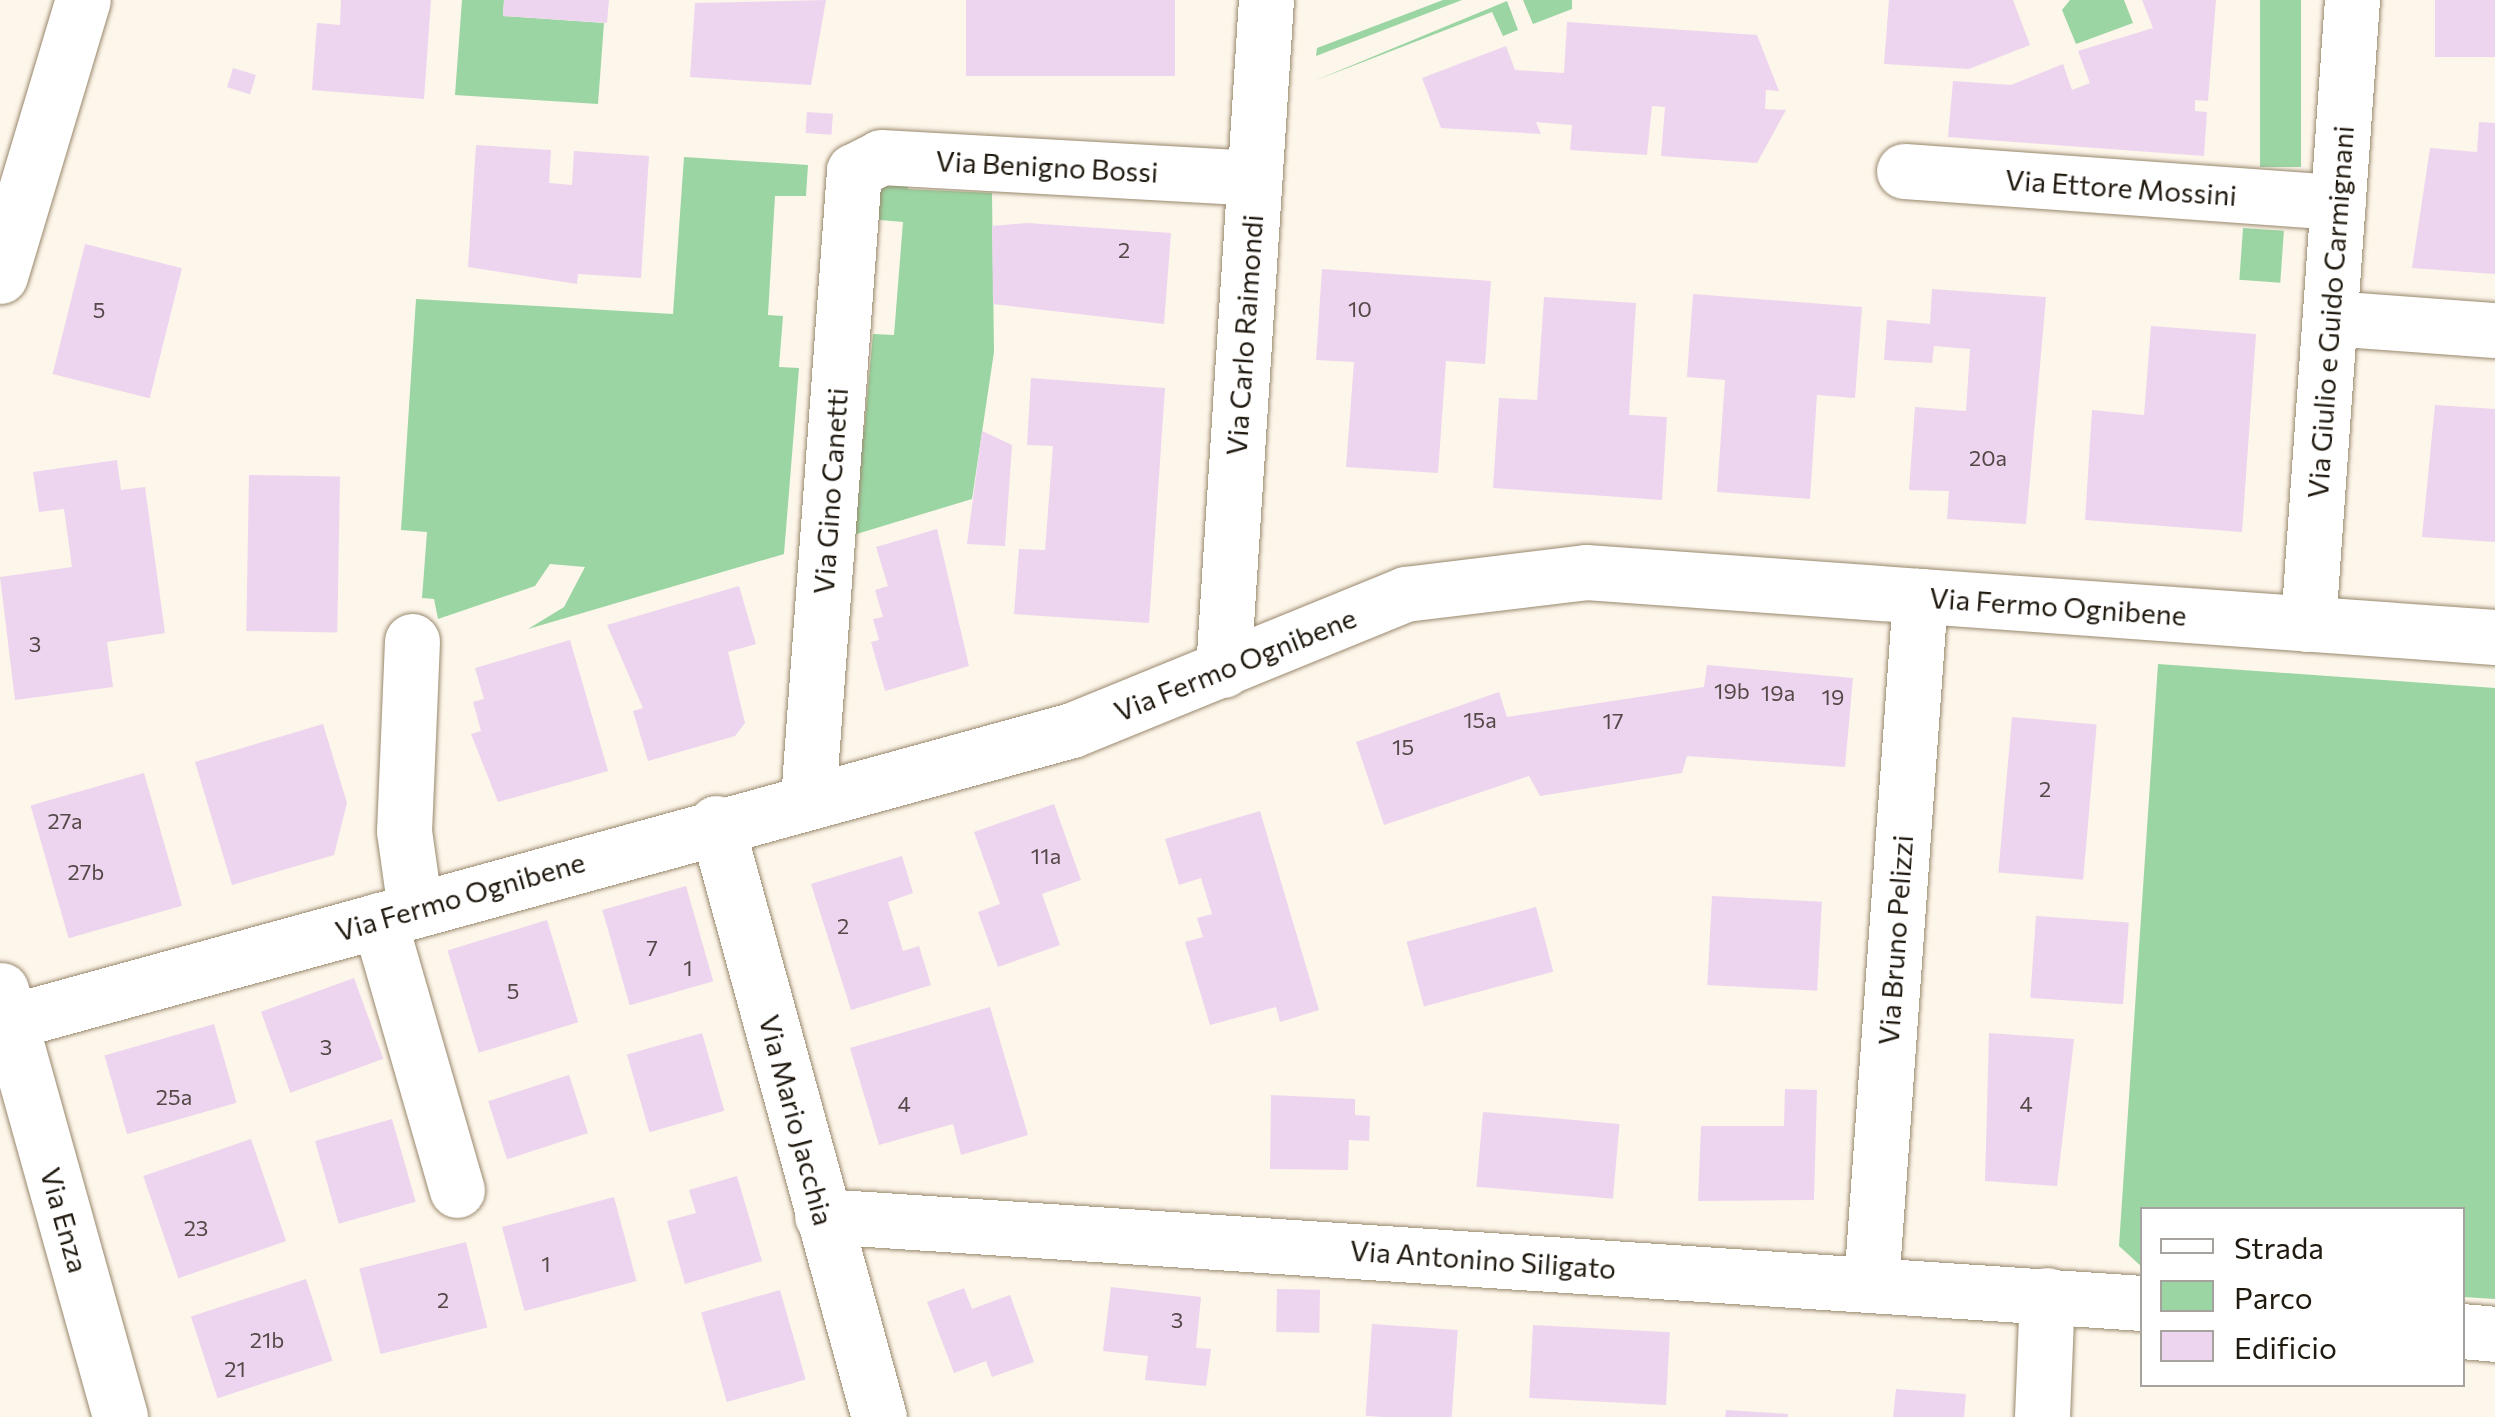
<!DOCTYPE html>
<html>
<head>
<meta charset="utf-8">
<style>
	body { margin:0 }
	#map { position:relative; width:2495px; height:1417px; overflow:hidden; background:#fdf6ea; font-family:Commissioner,sans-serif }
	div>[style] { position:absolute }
	.green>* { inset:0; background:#9bd5a3; transform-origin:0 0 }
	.building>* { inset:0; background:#edd5ef; transform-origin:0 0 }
	.roads { filter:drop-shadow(0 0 2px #99886d) drop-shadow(0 0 2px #99886d) }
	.minor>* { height:55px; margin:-27.5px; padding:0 27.5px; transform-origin:27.5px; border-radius:27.5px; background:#fff }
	span { translate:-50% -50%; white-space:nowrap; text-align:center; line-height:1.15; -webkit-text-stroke:10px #fff; paint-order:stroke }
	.number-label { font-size:22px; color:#544948 }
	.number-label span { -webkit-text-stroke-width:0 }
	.street-label { font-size:28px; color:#211a10 }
	.legend { position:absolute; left:2140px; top:1207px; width:325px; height:180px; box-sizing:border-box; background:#fff; border:2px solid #a6a39f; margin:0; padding:12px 18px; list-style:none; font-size:30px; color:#211a10 }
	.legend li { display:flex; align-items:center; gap:20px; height:50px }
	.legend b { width:50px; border:2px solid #a6a39f }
</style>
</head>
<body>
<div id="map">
	<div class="green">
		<i style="clip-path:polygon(462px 0,504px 0,503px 16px,604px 23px,598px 104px,455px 95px)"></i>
		<i style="clip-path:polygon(1443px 0,1462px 0,1316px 56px,1317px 48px)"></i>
		<i style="clip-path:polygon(1523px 0,1572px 0,1572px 9px,1533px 24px)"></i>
		<i style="clip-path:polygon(2070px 0,2124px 0,2133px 23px,2076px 44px,2062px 10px)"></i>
		<i style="left:2260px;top:0;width:41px;height:167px"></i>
		<i style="clip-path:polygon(1507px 1px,1518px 30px,1503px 36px,1492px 12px,1314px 81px)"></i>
		<i style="clip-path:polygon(684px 157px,808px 165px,806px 196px,775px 196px,768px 315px,783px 316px,779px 367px,799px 368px,784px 554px,528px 629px,564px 607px,585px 567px,550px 564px,535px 586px,438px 619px,434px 599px,422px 598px,427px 532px,401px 530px,416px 299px,673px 314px)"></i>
		<i style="clip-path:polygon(909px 178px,908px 189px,992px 193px,994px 352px,972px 499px,840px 539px,849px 431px,864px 432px,873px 334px,894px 335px,903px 222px,868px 219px,883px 186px)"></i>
		<i style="left:2243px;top:228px;width:41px;height:52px;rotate:4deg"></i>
		<i style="clip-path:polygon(2158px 664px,2495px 688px,2495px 1299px,2463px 1297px,2462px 1210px,2142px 1210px,2142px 1267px,2119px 1246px)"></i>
	</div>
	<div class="building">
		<i style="clip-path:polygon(341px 0,431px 0,424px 99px,312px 90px,317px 23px,340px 25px)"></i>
		<i style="clip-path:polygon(504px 0,609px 0,607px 23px,503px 16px)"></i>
		<i style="clip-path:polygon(826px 0,811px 85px,690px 77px,695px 3px)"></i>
		<i style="left:966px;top:0;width:209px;height:76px"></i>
		<i style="clip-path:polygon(1889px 0,2013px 0,2030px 45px,1969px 69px,1884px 64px)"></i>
		<i style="clip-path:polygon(2142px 0,2216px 0,2208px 101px,2195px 100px,2195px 111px,2207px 112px,2204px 156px,1948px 137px,1953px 81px,2011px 85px,2063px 64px,2072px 90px,2090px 83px,2078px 51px,2153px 28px)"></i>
		<i style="left:2435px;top:0;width:60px;height:57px"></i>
		<i style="clip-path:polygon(1567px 22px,1757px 35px,1779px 91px,1766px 90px,1765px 109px,1786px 110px,1757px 163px,1661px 156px,1665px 107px,1652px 106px,1647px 155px,1570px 150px,1572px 125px,1536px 122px,1541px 134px,1441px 128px,1422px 78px,1506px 46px,1515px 70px,1564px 73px)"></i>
		<i style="left:233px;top:68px;width:24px;height:20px;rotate:17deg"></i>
		<i style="left:807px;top:112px;width:26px;height:21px;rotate:4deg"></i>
		<i style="clip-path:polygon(2479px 122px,2495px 123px,2495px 274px,2412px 268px,2430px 148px,2477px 152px)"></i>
		<i style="clip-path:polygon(476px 145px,551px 150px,549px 183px,572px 185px,574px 151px,649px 156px,641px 278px,578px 274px,577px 284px,468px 267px)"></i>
		<i style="clip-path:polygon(1027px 223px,1171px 233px,1164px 324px,993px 304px,992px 226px)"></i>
		<i style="left:85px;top:244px;width:100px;height:134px;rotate:14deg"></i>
		<i style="clip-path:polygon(1322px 269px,1491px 281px,1485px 364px,1446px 361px,1438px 473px,1346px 467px,1354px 362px,1316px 360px)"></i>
		<i style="clip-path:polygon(1932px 289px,2046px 297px,2026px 524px,1947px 519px,1949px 491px,1909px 490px,1915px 407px,1966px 411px,1970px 349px,1934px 346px,1932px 363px,1884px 360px,1887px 320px,1930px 324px)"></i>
		<i style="clip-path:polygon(1693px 294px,1862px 307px,1855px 398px,1817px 395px,1810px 499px,1717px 492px,1725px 380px,1687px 377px)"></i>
		<i style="clip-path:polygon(1544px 297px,1636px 303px,1629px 415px,1667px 417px,1662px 500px,1493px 488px,1499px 398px,1537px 400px)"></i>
		<i style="clip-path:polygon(2151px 326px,2256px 334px,2242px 532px,2085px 520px,2092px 410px,2144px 415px)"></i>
		<i style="clip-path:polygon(1031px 378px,1165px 388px,1149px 623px,1014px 614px,1019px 549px,1045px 550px,1053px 446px,1027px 445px)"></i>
		<i style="clip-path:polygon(2435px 405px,2495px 409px,2495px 542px,2422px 537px)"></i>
		<i style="clip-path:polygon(982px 431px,1012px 445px,1005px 546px,967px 544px)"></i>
		<i style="clip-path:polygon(117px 460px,121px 490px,145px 487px,165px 633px,107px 642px,113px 687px,15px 700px,0 577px,72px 567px,64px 509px,39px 512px,33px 472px)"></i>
		<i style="left:249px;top:475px;width:91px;height:156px;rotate:1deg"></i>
		<i style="clip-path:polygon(937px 529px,969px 666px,885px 691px,871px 642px,879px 640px,873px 619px,883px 617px,875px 590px,888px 586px,876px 547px)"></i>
		<i style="clip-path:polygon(739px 586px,756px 644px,728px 652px,745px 723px,735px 736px,648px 761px,633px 711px,643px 708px,607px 625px)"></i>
		<i style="clip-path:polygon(570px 640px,608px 771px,498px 802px,471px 734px,481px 731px,473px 702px,484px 699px,475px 668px)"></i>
		<i style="clip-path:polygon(1707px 665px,1853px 678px,1845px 767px,1687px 756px,1682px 773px,1540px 796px,1529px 776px,1384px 825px,1356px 742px,1499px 692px,1507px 717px,1704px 687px)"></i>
		<i style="left:2012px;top:717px;width:85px;height:156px;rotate:5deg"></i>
		<i style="clip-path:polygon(323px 724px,347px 803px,334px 855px,232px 885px,195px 762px)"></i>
		<i style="left:144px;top:773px;width:138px;height:118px;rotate:74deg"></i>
		<i style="clip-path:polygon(1054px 804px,1081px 880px,1042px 894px,1060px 945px,998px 967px,978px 912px,1000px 904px,974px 832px)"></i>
		<i style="clip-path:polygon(1260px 811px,1319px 1010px,1280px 1022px,1276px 1007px,1210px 1025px,1185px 942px,1203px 937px,1197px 918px,1212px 914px,1201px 878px,1179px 885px,1165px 839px)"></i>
		<i style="clip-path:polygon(902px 856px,913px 893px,888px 902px,903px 951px,919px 946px,931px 985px,851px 1010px,811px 884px)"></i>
		<i style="left:686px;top:886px;width:99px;height:87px;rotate:74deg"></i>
		<i style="left:1712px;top:896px;width:110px;height:89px;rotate:3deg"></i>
		<i style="left:1536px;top:907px;width:67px;height:134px;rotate:75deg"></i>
		<i style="left:2036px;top:916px;width:93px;height:82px;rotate:4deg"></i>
		<i style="left:547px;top:920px;width:107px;height:104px;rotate:73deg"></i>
		<i style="left:354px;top:978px;width:86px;height:99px;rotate:70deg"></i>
		<i style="clip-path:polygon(990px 1007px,1028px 1135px,961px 1155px,953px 1124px,879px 1145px,850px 1048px)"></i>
		<i style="left:214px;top:1024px;width:82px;height:114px;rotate:74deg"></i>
		<i style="left:702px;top:1033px;width:81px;height:78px;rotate:74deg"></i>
		<i style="clip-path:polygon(1989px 1033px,2074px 1039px,2057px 1186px,1985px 1181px)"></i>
		<i style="left:569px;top:1075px;width:61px;height:85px;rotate:72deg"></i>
		<i style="clip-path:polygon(1785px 1089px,1817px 1090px,1814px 1200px,1698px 1201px,1701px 1126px,1784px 1126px)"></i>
		<i style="clip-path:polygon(1271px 1095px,1355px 1099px,1355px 1115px,1370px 1116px,1369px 1141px,1349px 1140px,1348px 1170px,1270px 1169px)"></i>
		<i style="left:1483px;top:1112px;width:137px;height:75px;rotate:5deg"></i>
		<i style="left:392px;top:1119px;width:86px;height:80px;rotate:74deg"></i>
		<i style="left:251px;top:1139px;width:108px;height:114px;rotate:71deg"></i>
		<i style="clip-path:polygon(737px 1176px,762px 1261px,685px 1284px,667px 1221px,696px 1213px,689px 1190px)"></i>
		<i style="left:614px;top:1197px;width:87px;height:116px;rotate:75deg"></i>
		<i style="left:466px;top:1242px;width:88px;height:110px;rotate:76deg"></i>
		<i style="left:306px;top:1279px;width:86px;height:121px;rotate:72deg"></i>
		<i style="clip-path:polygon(1111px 1287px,1201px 1297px,1196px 1348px,1211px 1349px,1206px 1386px,1145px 1380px,1148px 1356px,1103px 1351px)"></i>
		<i style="clip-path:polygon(964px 1288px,972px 1309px,1010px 1295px,1034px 1362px,992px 1377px,986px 1361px,954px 1373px,927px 1302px)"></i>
		<i style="left:1277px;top:1289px;width:43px;height:43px;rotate:1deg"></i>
		<i style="left:780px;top:1290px;width:93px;height:82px;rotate:74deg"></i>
		<i style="left:1372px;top:1324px;width:86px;height:92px;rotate:4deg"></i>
		<i style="left:1533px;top:1325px;width:137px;height:73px;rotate:3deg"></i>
		<i style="clip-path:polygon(1896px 1389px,1966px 1394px,1964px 1417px,1893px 1417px)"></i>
		<i style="clip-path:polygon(1726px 1410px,1788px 1414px,1788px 1417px,1725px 1417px)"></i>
	</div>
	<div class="roads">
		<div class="minor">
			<i style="left:1904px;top:171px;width:435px;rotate:4.1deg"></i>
			<i style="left:0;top:276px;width:288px;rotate:-73.3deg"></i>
			<i style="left:2330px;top:318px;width:165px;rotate:4.2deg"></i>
			<i style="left:2308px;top:624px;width:626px;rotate:-85.97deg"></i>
			<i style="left:412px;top:641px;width:190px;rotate:92.4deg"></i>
			<i style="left:404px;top:831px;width:79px;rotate:82deg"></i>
			<i style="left:1223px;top:670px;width:671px;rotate:-86.33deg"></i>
			<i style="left:808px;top:800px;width:631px;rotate:-85.82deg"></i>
			<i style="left:854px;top:171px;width:30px;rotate:-27deg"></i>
			<i style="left:881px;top:157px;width:374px;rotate:3.2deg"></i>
			<i style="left:716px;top:823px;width:616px;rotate:74.66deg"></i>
			<i style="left:379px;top:920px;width:281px;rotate:73.9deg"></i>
			<i style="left:1px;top:990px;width:443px;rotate:74.4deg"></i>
			<i style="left:9px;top:1022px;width:1102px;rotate:-15.36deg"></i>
			<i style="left:1072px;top:730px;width:360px;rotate:-22.2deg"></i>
			<i style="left:1405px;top:594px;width:182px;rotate:-6.9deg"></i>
			<i style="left:1586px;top:572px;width:911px;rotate:4.09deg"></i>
			<i style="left:822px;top:1216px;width:1323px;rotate:3.77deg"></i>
			<i style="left:1871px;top:1285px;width:691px;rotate:-85.93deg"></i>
			<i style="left:2462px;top:1331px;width:33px;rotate:5deg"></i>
			<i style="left:2042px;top:1417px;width:122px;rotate:-87.7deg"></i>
		</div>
	</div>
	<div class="number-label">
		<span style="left:1124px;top:250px">2</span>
		<span style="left:1360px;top:309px">10</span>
		<span style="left:99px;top:310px">5</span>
		<span style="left:1988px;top:458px">20a</span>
		<span style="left:35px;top:644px">3</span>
		<span style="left:1732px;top:691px">19b</span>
		<span style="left:1778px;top:693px">19a</span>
		<span style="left:1833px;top:697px">19</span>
		<span style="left:1480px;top:720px">15a</span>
		<span style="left:1613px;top:721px">17</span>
		<span style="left:1403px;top:747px">15</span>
		<span style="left:2045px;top:789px">2</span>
		<span style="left:65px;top:821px">27a</span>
		<span style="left:1046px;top:856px">11a</span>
		<span style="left:86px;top:872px">27b</span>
		<span style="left:843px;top:926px">2</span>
		<span style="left:652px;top:948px">7</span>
		<span style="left:688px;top:968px">1</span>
		<span style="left:513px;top:991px">5</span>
		<span style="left:326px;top:1047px">3</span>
		<span style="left:174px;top:1097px">25a</span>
		<span style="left:904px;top:1104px">4</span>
		<span style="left:2026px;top:1104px">4</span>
		<span style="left:196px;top:1228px">23</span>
		<span style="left:546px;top:1264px">1</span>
		<span style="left:443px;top:1300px">2</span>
		<span style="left:1177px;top:1320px">3</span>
		<span style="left:267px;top:1340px">21b</span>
		<span style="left:235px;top:1369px">21</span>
	</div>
	<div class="street-label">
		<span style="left:1047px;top:166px;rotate:3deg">Via Benigno Bossi</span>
		<span style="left:2121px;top:187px;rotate:4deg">Via Ettore Mossini</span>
		<span style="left:2330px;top:312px;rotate:-86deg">Via Giulio e Guido Carmignani</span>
		<span style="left:1244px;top:335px;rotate:-86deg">Via Carlo Raimondi</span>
		<span style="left:830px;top:491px;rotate:-86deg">Via Gino Canetti</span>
		<span style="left:2058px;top:606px;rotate:4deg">Via Fermo Ognibene</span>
		<span style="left:1235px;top:664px;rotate:-22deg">Via Fermo Ognibene</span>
		<span style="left:460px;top:896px;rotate:-16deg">Via Fermo Ognibene</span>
		<span style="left:1895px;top:940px;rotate:-86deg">Via Bruno Pelizzi</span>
		<span style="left:797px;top:1120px;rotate:75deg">Via Mario Jacchia</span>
		<span style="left:65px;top:1220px;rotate:74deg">Via Enza</span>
		<span style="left:1483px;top:1259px;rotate:4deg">Via Antonino Siligato</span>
	</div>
	<ul class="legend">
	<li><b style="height:12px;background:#fff"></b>Strada</li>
	<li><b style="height:28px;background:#9bd5a3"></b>Parco</li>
	<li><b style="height:28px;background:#edd5ef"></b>Edificio</li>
	</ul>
</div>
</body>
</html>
